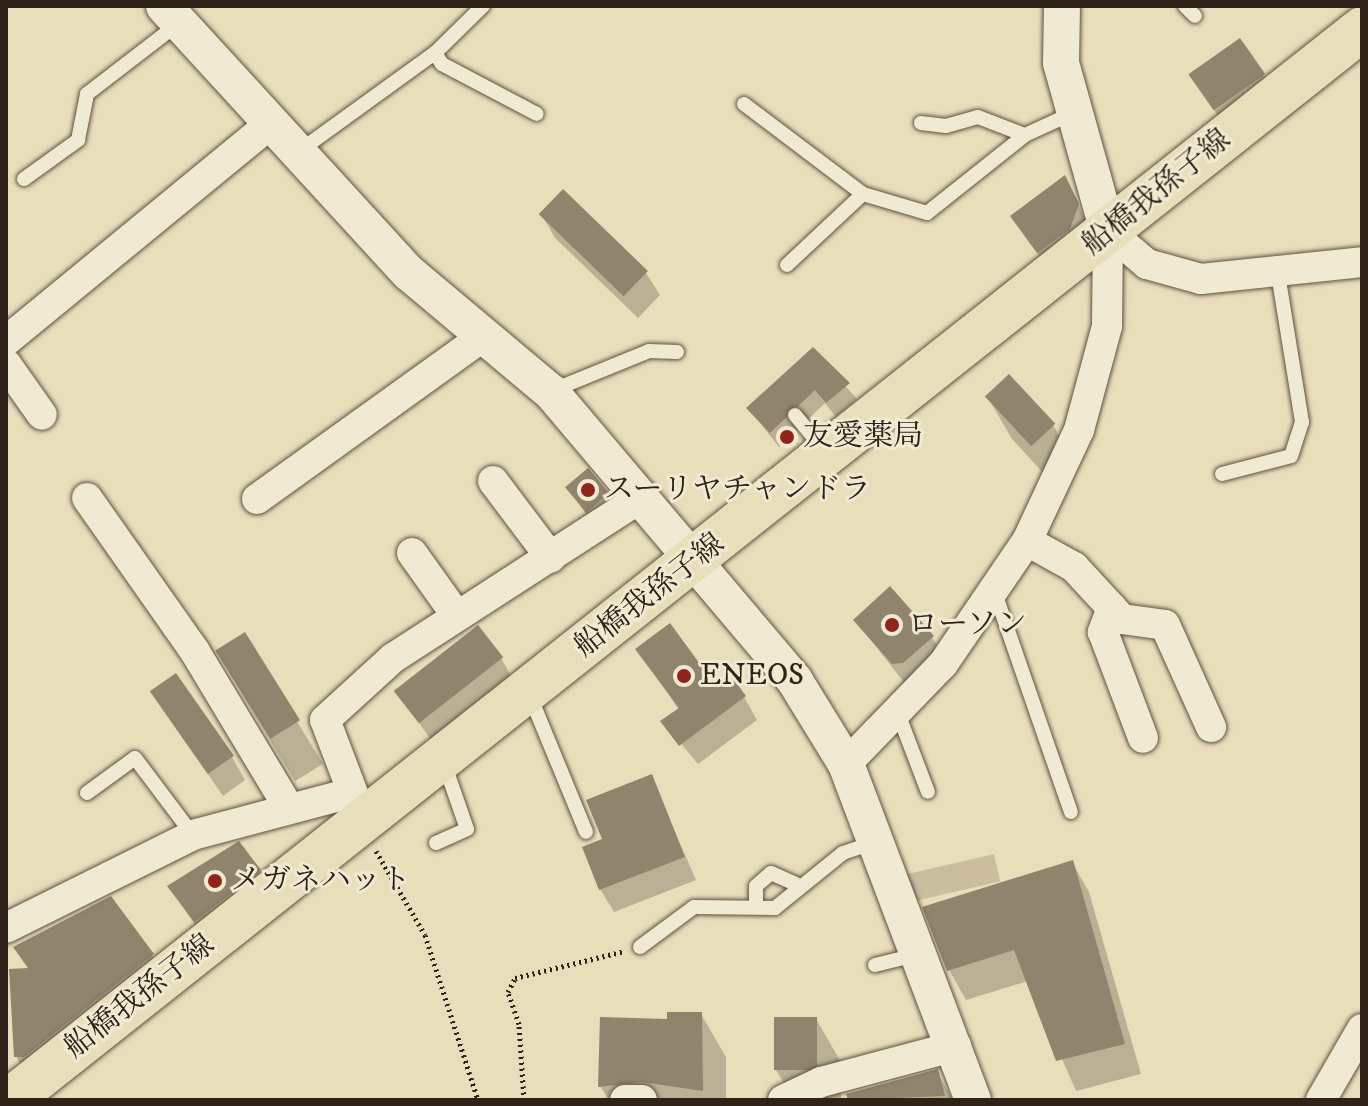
<!DOCTYPE html>
<html>
<head>
<meta charset="utf-8">
<style>
	body { margin:0 }
	#map { position:relative; width:1368px; height:1106px; overflow:hidden; background:#e9deba; font-family:"IM FELL DW Pica","Noto Serif JP",serif }
	div>[style] { position:absolute }
	.green>* { inset:0; background:#cabe9f; transform-origin:0 0 }
	.shadow>* { inset:0; background:#0003 }
	.building>* { inset:0; background:#91846d; transform-origin:0 0 }
	.path>* { height:5px; margin-top:-2.5px; transform-origin:0; background:repeating-linear-gradient(90deg,#312219 0 2px,transparent 0 6px) }
	.roads { filter:drop-shadow(0 0 2px #5f5141) drop-shadow(0 0 2px #5f5141) }
	.service>* { height:14px; margin:-7px; padding:0 7px; transform-origin:7px; border-radius:7px; background:#f1ead2 }
	.minor>* { height:30px; margin:-15px; padding:0 15px; transform-origin:15px; border-radius:15px; background:#f1ead2 }
	.tertiary>* { height:36px; margin:-18px; padding:0 18px; transform-origin:18px; border-radius:18px; background:#f1ead2 }
	.primary>* { height:44px; margin:-22px; padding:0 22px; transform-origin:22px; border-radius:22px; background:#e9deba }
	.dots>* { width:22px; height:22px; translate:-50% -50%; box-sizing:border-box; border:4px solid #f1ead2; border-radius:50% }
	span { translate:-50% -50%; white-space:nowrap; text-align:center; line-height:1.15; -webkit-text-stroke:6px #f1ead2; paint-order:stroke }
	.street-label { font-size:30px; color:#312219 }
	.poi-label { font-size:30px; color:#312219 }
	.left { translate:0 -50%; text-align:left }
	.frame { position:absolute; inset:0; border:8px solid #312219; pointer-events:none }
</style>
</head>
<body>
<div id="map">
	<div class="green">
		<i style="left:994px;top:854px;width:28px;height:93px;rotate:77deg"></i>
	</div>
	<div class="shadow">
		<i style="clip-path:polygon(1191px 75px,1263px 75px,1277px 98px,1230px 134px)"></i>
		<i style="clip-path:polygon(1065px 178px,1086px 221px,1047px 267px,1013px 217px)"></i>
		<i style="clip-path:polygon(542px 215px,646px 273px,660px 295px,638px 318px,555px 238px)"></i>
		<i style="clip-path:polygon(813px 350px,857px 399px,836px 417px,825px 403px,779px 447px,749px 409px)"></i>
		<i style="clip-path:polygon(987px 396px,1053px 425px,1078px 468px,1056px 487px,1012px 439px)"></i>
		<i style="clip-path:polygon(567px 486px,607px 494px,616px 509px,593px 525px)"></i>
		<i style="clip-path:polygon(855px 620px,932px 637px,945px 660px,907px 686px)"></i>
		<i style="clip-path:polygon(244px 635px,323px 764px,295px 781px,242px 694px)"></i>
		<i style="clip-path:polygon(638px 649px,744px 697px,757px 720px,698px 764px,663px 722px,679px 710px)"></i>
		<i style="clip-path:polygon(501px 658px,514px 681px,434px 744px,395px 689px)"></i>
		<i style="clip-path:polygon(152px 692px,232px 757px,245px 780px,223px 796px)"></i>
		<i style="clip-path:polygon(651px 777px,696px 880px,614px 912px,600px 889px,604px 840px)"></i>
		<i style="clip-path:polygon(1072px 862px,1089px 892px,1141px 1074px,1076px 1091px,1028px 981px,966px 1000px,949px 970px)"></i>
		<i style="clip-path:polygon(259px 871px,272px 893px,208px 944px,170px 887px)"></i>
		<i style="clip-path:polygon(16px 948px,152px 955px,163px 973px,27px 1075px,16px 1056px,29px 970px)"></i>
		<i style="clip-path:polygon(701px 1014px,726px 1057px,726px 1100px,609px 1100px,600px 1086px,669px 1021px)"></i>
		<i style="clip-path:polygon(776px 1019px,816px 1019px,841px 1062px,841px 1100px,794px 1100px,776px 1070px)"></i>
		<i style="clip-path:polygon(937px 1072px,953px 1100px,850px 1100px,848px 1095px)"></i>
	</div>
	<div class="building">
		<i style="left:1240px;top:38px;width:44px;height:63px;rotate:55deg"></i>
		<i style="clip-path:polygon(1065px 175px,1079px 204px,1070px 229px,1037px 253px,1010px 216px)"></i>
		<i style="left:563px;top:189px;width:118px;height:35px;rotate:44deg"></i>
		<i style="clip-path:polygon(813px 347px,850px 383px,826px 403px,815px 390px,770px 433px,746px 408px)"></i>
		<i style="left:1009px;top:374px;width:68px;height:33px;rotate:47deg"></i>
		<i style="left:588px;top:468px;width:33px;height:30px;rotate:50deg"></i>
		<i style="clip-path:polygon(890px 586px,934px 636px,903px 663px,892px 664px,853px 620px)"></i>
		<i style="clip-path:polygon(670px 623px,708px 675px,735px 681px,746px 696px,679px 746px,660px 721px,679px 708px,635px 649px)"></i>
		<i style="left:478px;top:625px;width:41px;height:107px;rotate:52deg"></i>
		<i style="left:245px;top:632px;width:104px;height:35px;rotate:58deg"></i>
		<i style="left:176px;top:673px;width:101px;height:32px;rotate:55deg"></i>
		<i style="clip-path:polygon(652px 774px,685px 857px,599px 890px,582px 847px,602px 839px,586px 800px)"></i>
		<i style="clip-path:polygon(239px 841px,261px 870px,194px 922px,167px 886px)"></i>
		<i style="clip-path:polygon(1073px 860px,1125px 1044px,1056px 1061px,1014px 950px,947px 971px,922px 907px)"></i>
		<i style="clip-path:polygon(111px 896px,154px 954px,24px 1057px,14px 1057px,9px 969px,28px 968px,13px 947px)"></i>
		<i style="clip-path:polygon(667px 1012px,702px 1012px,703px 1091px,642px 1082px,598px 1087px,600px 1017px,667px 1019px)"></i>
		<i style="left:774px;top:1017px;width:43px;height:53px"></i>
		<i style="clip-path:polygon(938px 1069px,945px 1096px,848px 1100px,846px 1094px)"></i>
	</div>
	<div class="path">
		<i style="left:376px;top:851px;width:97px;rotate:59.7deg"></i>
		<i style="left:425px;top:935px;width:173px;rotate:72.2deg"></i>
		<i style="left:524px;top:1100px;width:76px;rotate:-93.8deg"></i>
		<i style="left:519px;top:1024px;width:34px;rotate:-109deg"></i>
		<i style="left:508px;top:992px;width:16px;rotate:-63deg"></i>
		<i style="left:515px;top:978px;width:113px;rotate:-13.8deg"></i>
	</div>
	<div class="roads">
		<div class="service">
			<i style="left:1185px;top:6px;width:14px;rotate:45deg"></i>
			<i style="left:435px;top:53px;width:13px;rotate:58deg"></i>
			<i style="left:442px;top:64px;width:107px;rotate:27.8deg"></i>
			<i style="left:744px;top:104px;width:149px;rotate:37.1deg"></i>
			<i style="left:863px;top:194px;width:67px;rotate:16.5deg"></i>
			<i style="left:927px;top:213px;width:125px;rotate:-38.5deg"></i>
			<i style="left:1025px;top:135px;width:53px;rotate:-24.6deg"></i>
			<i style="left:921px;top:123px;width:25px;rotate:7deg"></i>
			<i style="left:946px;top:126px;width:33px;rotate:-16deg"></i>
			<i style="left:978px;top:117px;width:50px;rotate:21deg"></i>
			<i style="left:298px;top:152px;width:169px;rotate:-35.9deg"></i>
			<i style="left:435px;top:53px;width:67px;rotate:-44.4deg"></i>
			<i style="left:24px;top:179px;width:67px;rotate:-35.8deg"></i>
			<i style="left:78px;top:140px;width:47px;rotate:-78.9deg"></i>
			<i style="left:87px;top:94px;width:115px;rotate:-37.6deg"></i>
			<i style="left:787px;top:265px;width:104px;rotate:-43.1deg"></i>
			<i style="left:551px;top:391px;width:106px;rotate:-22.2deg"></i>
			<i style="left:649px;top:351px;width:28px;rotate:2deg"></i>
			<i style="left:795px;top:415px;width:47px;rotate:50.2deg"></i>
			<i style="left:1222px;top:474px;width:71px;rotate:-14.6deg"></i>
			<i style="left:1291px;top:456px;width:36px;rotate:-72deg"></i>
			<i style="left:1302px;top:422px;width:150px;rotate:-99.2deg"></i>
			<i style="left:994px;top:590px;width:235px;rotate:70.9deg"></i>
			<i style="left:530px;top:696px;width:147px;rotate:67.6deg"></i>
			<i style="left:899px;top:716px;width:81px;rotate:69.1deg"></i>
			<i style="left:87px;top:793px;width:59px;rotate:-36.1deg"></i>
			<i style="left:135px;top:758px;width:96px;rotate:53deg"></i>
			<i style="left:436px;top:843px;width:34px;rotate:-24deg"></i>
			<i style="left:467px;top:829px;width:70px;rotate:-109.2deg"></i>
			<i style="left:756px;top:907px;width:21px;rotate:-90deg"></i>
			<i style="left:756px;top:886px;width:20px;rotate:-41deg"></i>
			<i style="left:771px;top:873px;width:27px;rotate:24deg"></i>
			<i style="left:640px;top:947px;width:67px;rotate:-36.5deg"></i>
			<i style="left:694px;top:907px;width:81px;rotate:0.7deg"></i>
			<i style="left:775px;top:908px;width:87px;rotate:-39deg"></i>
			<i style="left:843px;top:853px;width:36px;rotate:-19deg"></i>
			<i style="left:875px;top:965px;width:42px;rotate:-13.7deg"></i>
		</div>
		<div class="minor">
			<i style="left:1108px;top:231px;width:51px;rotate:40.2deg"></i>
			<i style="left:1147px;top:264px;width:56px;rotate:15.5deg"></i>
			<i style="left:1201px;top:279px;width:162px;rotate:-6deg"></i>
			<i style="left:6px;top:341px;width:342px;rotate:-39.4deg"></i>
			<i style="left:6px;top:364px;width:62px;rotate:54.8deg"></i>
			<i style="left:493px;top:481px;width:96px;rotate:53deg"></i>
			<i style="left:87px;top:498px;width:186px;rotate:54.9deg"></i>
			<i style="left:194px;top:650px;width:184px;rotate:59deg"></i>
			<i style="left:257px;top:499px;width:279px;rotate:-35.7deg"></i>
			<i style="left:1027px;top:541px;width:54px;rotate:29deg"></i>
			<i style="left:1074px;top:567px;width:71px;rotate:47.3deg"></i>
			<i style="left:1122px;top:619px;width:43px;rotate:7.9deg"></i>
			<i style="left:1165px;top:625px;width:112px;rotate:65.7deg"></i>
			<i style="left:412px;top:553px;width:77px;rotate:54.5deg"></i>
			<i style="left:1112px;top:608px;width:26px;rotate:111deg"></i>
			<i style="left:1103px;top:632px;width:113px;rotate:69.3deg"></i>
			<i style="left:846px;top:764px;width:139px;rotate:-45.9deg"></i>
			<i style="left:943px;top:664px;width:149px;rotate:-55.7deg"></i>
			<i style="left:1027px;top:541px;width:123px;rotate:-64.9deg"></i>
			<i style="left:1079px;top:430px;width:108px;rotate:-74.9deg"></i>
			<i style="left:1107px;top:326px;width:95px;rotate:-89.4deg"></i>
			<i style="left:364px;top:822px;width:109px;rotate:-110.9deg"></i>
			<i style="left:325px;top:720px;width:92px;rotate:-42.4deg"></i>
			<i style="left:393px;top:658px;width:298px;rotate:-32.9deg"></i>
			<i style="left:6px;top:928px;width:209px;rotate:-26.4deg"></i>
			<i style="left:193px;top:835px;width:159px;rotate:-14.9deg"></i>
			<i style="left:625px;top:1100px;width:17px"></i>
			<i style="left:783px;top:1100px;width:42px;rotate:-25.3deg"></i>
			<i style="left:821px;top:1082px;width:140px;rotate:-14.9deg"></i>
			<i style="left:1321px;top:1100px;width:82px;rotate:-60deg"></i>
		</div>
		<div class="tertiary">
			<i style="left:164px;top:6px;width:362px;rotate:47.5deg"></i>
			<i style="left:409px;top:273px;width:185px;rotate:40deg"></i>
			<i style="left:551px;top:392px;width:378px;rotate:49.8deg"></i>
			<i style="left:795px;top:681px;width:97px;rotate:58.4deg"></i>
			<i style="left:846px;top:764px;width:359px;rotate:69.3deg"></i>
			<i style="left:1062px;top:6px;width:57px;rotate:91deg"></i>
			<i style="left:1061px;top:63px;width:174px;rotate:74.4deg"></i>
		</div>
		<div class="primary">
			<i style="left:10px;top:1100px;width:1725px;rotate:-38.38deg"></i>
		</div>
	</div>
	<div class="dots">
		<i style="left:787px;top:437px;background:#8f2418"></i>
		<i style="left:588px;top:490px;background:#8f2418"></i>
		<i style="left:892px;top:625px;background:#8f2418"></i>
		<i style="left:684px;top:676px;background:#8f2418"></i>
		<i style="left:215px;top:881px;background:#8f2418"></i>
	</div>
	<div class="street-label">
		<span style="left:1157px;top:193px;rotate:-39deg">船橋我孫子線</span>
		<span style="left:650px;top:596px;rotate:-38deg">船橋我孫子線</span>
		<span style="left:140px;top:997px;rotate:-38deg">船橋我孫子線</span>
	</div>
	<div class="poi-label">
		<span class="left" style="left:803px;top:437px">友愛薬局</span>
		<span class="left" style="left:604px;top:490px">スーリヤチャンドラ</span>
		<span class="left" style="left:908px;top:625px">ローソン</span>
		<span class="left" style="left:700px;top:676px">ENEOS</span>
		<span class="left" style="left:231px;top:881px">メガネハット</span>
	</div>
	<div class="frame"></div>
</div>
</body>
</html>
